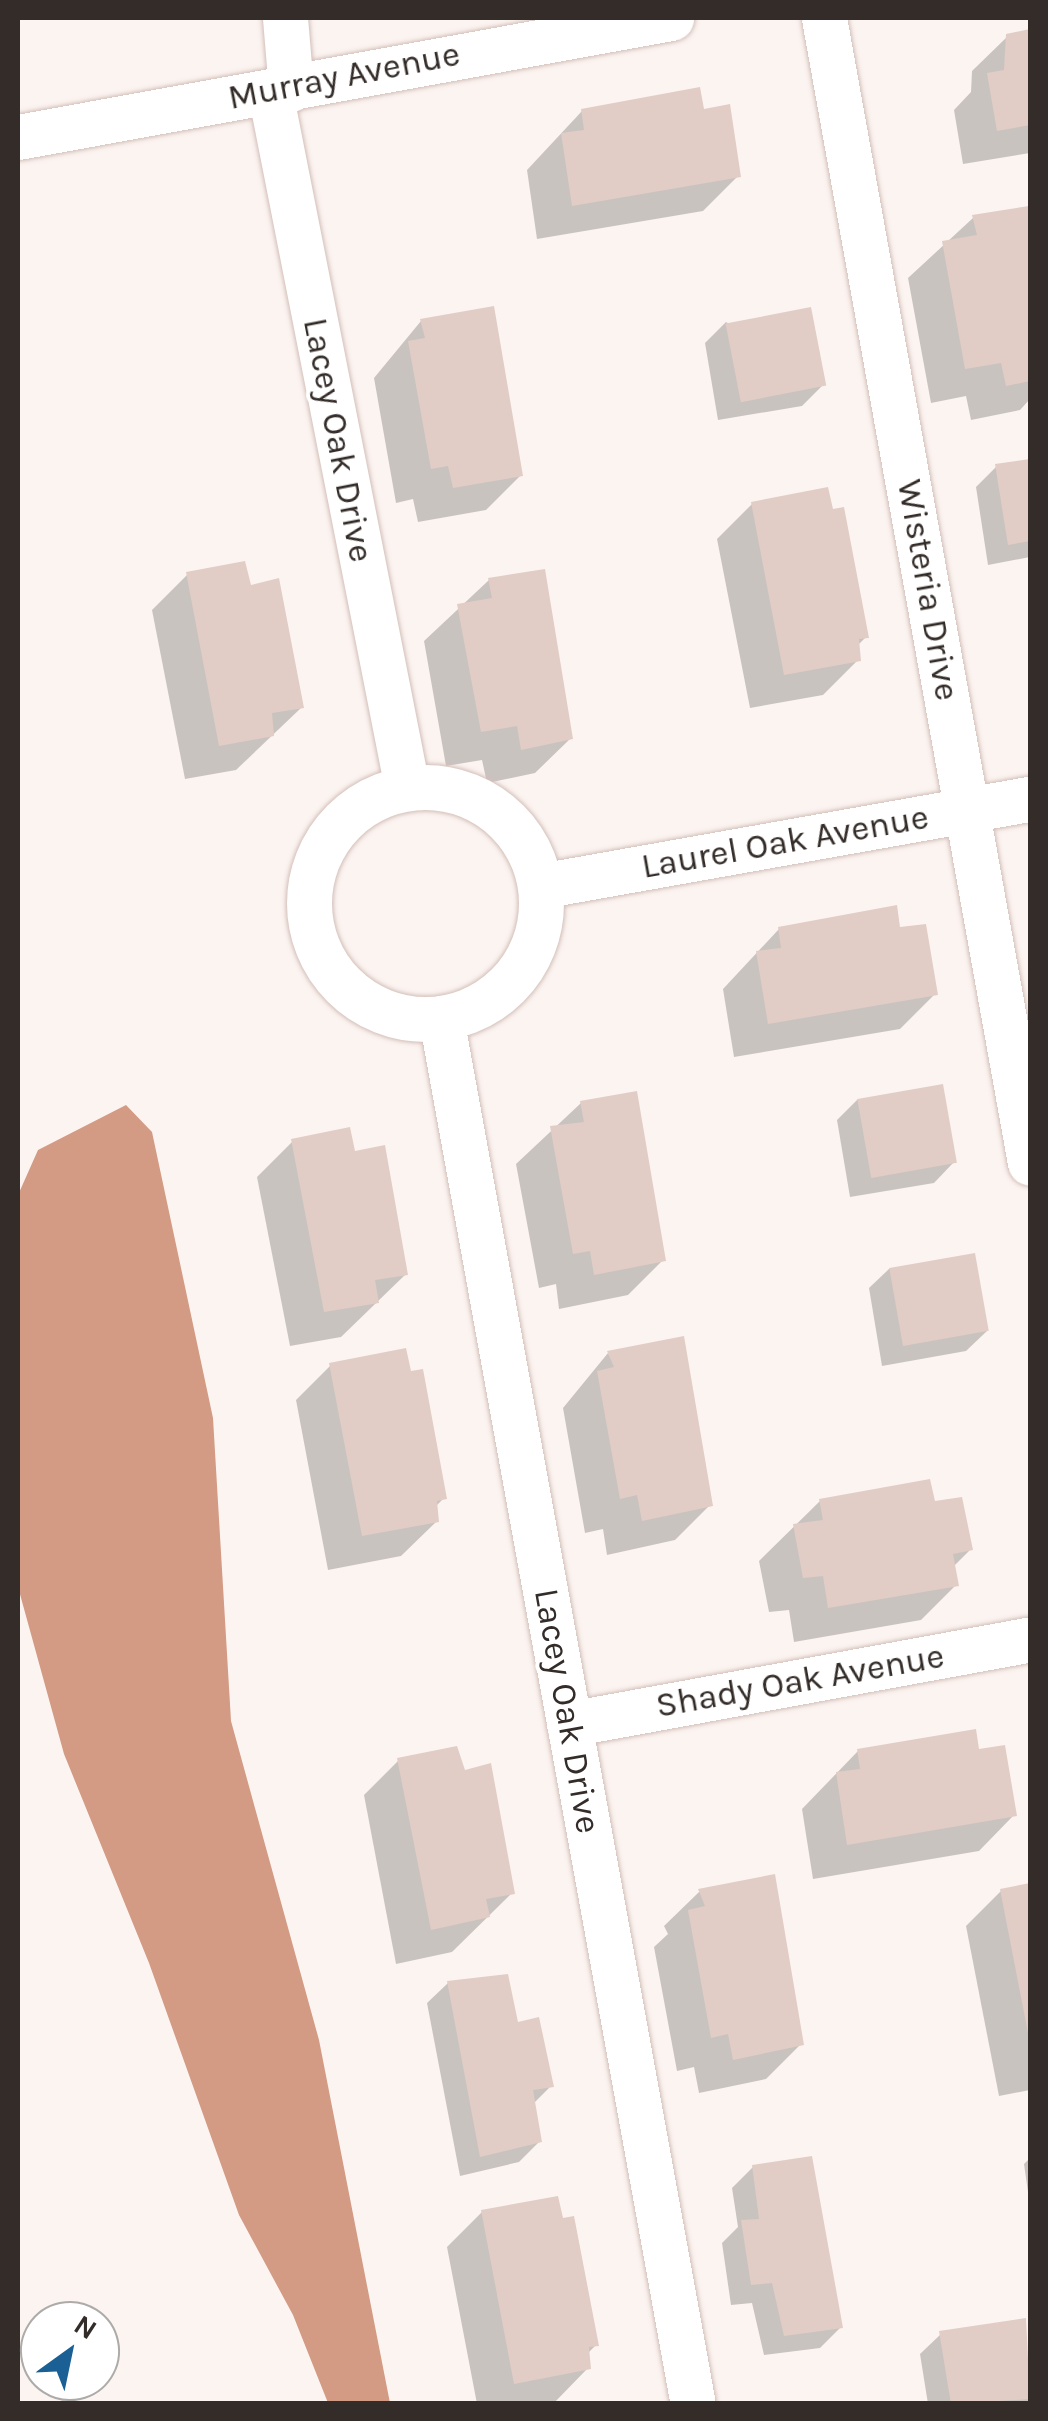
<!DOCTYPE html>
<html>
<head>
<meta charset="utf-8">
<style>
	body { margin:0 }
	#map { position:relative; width:1048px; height:2421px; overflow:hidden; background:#fcf4f1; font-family:Karla,sans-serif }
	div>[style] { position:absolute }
	.water>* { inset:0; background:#d39a84 }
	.shadow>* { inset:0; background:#0003 }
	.building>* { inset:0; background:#e1cdc5; transform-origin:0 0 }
	.roads { filter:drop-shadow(0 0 2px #d3bfb8) drop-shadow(0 0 2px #d3bfb8) }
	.minor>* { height:45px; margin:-22.5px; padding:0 22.5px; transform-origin:22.5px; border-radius:22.5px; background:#fff }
	.minor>.ring { margin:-22.5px; padding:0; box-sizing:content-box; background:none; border:45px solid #fff; border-radius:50% }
	span { translate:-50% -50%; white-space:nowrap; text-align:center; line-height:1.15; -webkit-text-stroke:8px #fff; paint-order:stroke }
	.street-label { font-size:35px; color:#332c29 }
	.frame { position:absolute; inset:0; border:20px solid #332c29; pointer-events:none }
	.north { position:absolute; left:20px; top:2301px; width:100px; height:100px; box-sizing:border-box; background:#fff; border:2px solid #adaba9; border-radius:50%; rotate:33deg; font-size:28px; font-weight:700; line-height:40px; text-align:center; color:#332c29 }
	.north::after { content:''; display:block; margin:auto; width:35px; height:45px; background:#1a6095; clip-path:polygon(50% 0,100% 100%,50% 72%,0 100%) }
</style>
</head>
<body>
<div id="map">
	<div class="water">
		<i style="clip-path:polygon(126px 1105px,152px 1132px,213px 1418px,231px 1721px,319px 2040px,390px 2403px,328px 2403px,293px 2315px,239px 2215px,149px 1963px,64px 1754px,18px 1587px,18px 1195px,38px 1150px)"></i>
	</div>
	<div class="shadow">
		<i style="clip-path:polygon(1030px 32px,1030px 153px,963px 164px,954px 110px,971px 92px,972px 71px,1008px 36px)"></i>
		<i style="clip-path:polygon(582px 111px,702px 112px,738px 176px,703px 211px,537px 239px,527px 170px)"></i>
		<i style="clip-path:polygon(1027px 208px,1030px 399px,1020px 410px,971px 420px,966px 396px,931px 403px,908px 278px,973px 218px)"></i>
		<i style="clip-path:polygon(421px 321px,521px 475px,486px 510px,418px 522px,413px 499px,396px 503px,374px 378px)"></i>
		<i style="clip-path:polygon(726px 322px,823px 385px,802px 406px,718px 420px,705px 343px)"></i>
		<i style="clip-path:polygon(1030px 461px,1030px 557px,988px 565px,976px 487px,996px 467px)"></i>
		<i style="clip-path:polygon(752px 504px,866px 637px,857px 646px,858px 660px,823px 695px,750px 708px,717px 539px)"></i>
		<i style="clip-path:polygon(187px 575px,249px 588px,301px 708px,236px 770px,185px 779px,152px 610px)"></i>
		<i style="clip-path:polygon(489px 580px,571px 738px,535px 773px,487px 783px,482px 760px,446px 766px,424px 641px)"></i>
		<i style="clip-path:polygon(779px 929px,898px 930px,935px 994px,900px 1029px,734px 1057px,723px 989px)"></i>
		<i style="clip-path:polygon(858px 1099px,954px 1162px,934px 1183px,850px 1197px,837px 1120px)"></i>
		<i style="clip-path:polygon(581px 1103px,663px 1260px,628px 1295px,559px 1309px,556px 1284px,539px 1288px,516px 1164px)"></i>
		<i style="clip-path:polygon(292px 1142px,353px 1154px,406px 1274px,341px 1337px,290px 1346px,257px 1177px)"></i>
		<i style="clip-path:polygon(890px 1268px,987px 1331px,966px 1351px,882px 1366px,869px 1288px)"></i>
		<i style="clip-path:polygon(608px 1353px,710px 1505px,675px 1540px,607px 1555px,603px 1529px,585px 1533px,563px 1408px)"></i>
		<i style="clip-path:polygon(331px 1365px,410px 1374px,444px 1498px,435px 1507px,437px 1521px,401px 1556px,328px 1570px,296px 1400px)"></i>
		<i style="clip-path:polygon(820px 1501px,970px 1550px,953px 1567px,956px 1585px,921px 1620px,794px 1642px,789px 1610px,769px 1612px,759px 1561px)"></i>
		<i style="clip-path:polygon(858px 1751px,977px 1752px,1014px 1815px,979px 1851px,813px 1879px,802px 1809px)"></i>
		<i style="clip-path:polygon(399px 1760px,512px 1893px,452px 1952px,396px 1964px,364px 1795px)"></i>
		<i style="clip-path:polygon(773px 1877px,801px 2044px,766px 2079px,699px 2093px,694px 2067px,677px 2071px,654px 1947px,668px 1934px,664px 1926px,699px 1892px)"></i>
		<i style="clip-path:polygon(1030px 1886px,1030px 2090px,999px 2096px,966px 1926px,1001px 1891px)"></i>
		<i style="clip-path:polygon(448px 1983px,516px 2025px,551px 2086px,533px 2104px,540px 2141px,519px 2162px,460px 2176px,427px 2003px)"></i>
		<i style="clip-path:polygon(1030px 2158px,1030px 2206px,1024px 2164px)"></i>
		<i style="clip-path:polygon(753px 2167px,841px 2327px,820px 2348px,764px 2355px,752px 2303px,731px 2305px,722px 2243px,738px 2227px,732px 2188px)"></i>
		<i style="clip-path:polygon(482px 2212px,596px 2345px,587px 2354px,588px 2368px,553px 2404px,477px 2404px,447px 2247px)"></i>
		<i style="clip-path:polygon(1024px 2321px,1030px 2403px,928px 2404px,920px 2354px,941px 2334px)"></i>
	</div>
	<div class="building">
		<i style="clip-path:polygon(1030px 29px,1030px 125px,997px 131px,987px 73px,1004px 70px,1006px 34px)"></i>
		<i style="clip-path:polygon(700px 87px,704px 109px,730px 104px,741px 177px,572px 206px,561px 133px,584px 130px,581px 109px)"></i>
		<i style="clip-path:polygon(1029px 206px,1030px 381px,1006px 386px,1001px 363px,965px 369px,942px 241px,977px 235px,972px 215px)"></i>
		<i style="clip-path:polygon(494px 306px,523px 476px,453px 488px,448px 466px,431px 469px,408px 341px,425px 338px,420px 319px)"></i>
		<i style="left:811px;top:307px;width:80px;height:87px;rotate:79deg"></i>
		<i style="clip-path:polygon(1030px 459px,1030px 541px,1008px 545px,995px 464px)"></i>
		<i style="clip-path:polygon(828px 487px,833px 509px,844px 507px,869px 638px,859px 639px,861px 661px,784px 675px,751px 502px)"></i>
		<i style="clip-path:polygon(245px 561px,251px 585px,279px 578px,304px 708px,272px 713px,274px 736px,219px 746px,186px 572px)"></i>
		<i style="clip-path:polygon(545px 569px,573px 739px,521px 750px,517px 726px,481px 732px,457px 604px,492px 598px,488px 578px)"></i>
		<i style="clip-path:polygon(897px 905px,900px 927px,926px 924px,938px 995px,768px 1024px,756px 951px,781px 948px,778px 927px)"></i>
		<i style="left:943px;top:1084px;width:80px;height:87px;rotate:80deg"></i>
		<i style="clip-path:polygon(637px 1091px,666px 1261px,594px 1275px,590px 1251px,573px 1254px,550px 1126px,584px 1122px,580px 1101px)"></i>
		<i style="clip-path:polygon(350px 1127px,355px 1151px,385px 1145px,408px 1275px,375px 1280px,379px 1303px,324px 1312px,291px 1139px)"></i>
		<i style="left:975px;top:1253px;width:79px;height:87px;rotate:80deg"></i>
		<i style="clip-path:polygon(684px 1336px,713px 1506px,642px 1521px,637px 1495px,620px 1499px,597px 1371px,614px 1367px,607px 1351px)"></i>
		<i style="clip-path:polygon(406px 1348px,411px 1371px,423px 1369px,447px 1499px,437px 1501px,439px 1522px,362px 1536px,329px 1363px)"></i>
		<i style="clip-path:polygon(930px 1479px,935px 1501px,962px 1497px,973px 1550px,953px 1554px,959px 1586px,828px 1608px,823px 1576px,803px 1578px,793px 1524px,823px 1520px,819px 1499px)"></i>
		<i style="clip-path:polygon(976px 1729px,979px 1749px,1005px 1745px,1017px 1816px,847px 1845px,836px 1772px,860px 1769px,857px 1749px)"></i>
		<i style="clip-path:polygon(457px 1746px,465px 1770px,491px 1763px,515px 1894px,486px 1899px,490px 1917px,431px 1930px,397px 1758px)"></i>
		<i style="clip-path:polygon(775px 1874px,804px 2045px,733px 2060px,728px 2034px,711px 2038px,688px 1910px,705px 1906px,698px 1889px)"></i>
		<i style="clip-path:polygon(1030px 1883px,1030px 2038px,1029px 2038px,1000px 1889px)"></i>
		<i style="clip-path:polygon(508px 1974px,518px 2022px,539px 2017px,554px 2087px,533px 2090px,542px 2142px,480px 2157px,447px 1981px)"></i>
		<i style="clip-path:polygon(812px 2156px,843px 2328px,784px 2336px,772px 2283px,751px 2285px,741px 2220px,759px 2219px,752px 2165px)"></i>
		<i style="clip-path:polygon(558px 2196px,563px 2218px,574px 2216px,599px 2346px,589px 2347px,591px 2369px,514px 2384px,481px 2210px)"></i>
		<i style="clip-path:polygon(1026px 2318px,1030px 2399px,951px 2404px,939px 2331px)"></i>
	</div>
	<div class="roads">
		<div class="minor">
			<i style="left:285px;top:18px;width:71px;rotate:85.2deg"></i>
			<i style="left:824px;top:18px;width:1163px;rotate:79.8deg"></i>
			<i style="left:270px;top:92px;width:709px;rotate:78.86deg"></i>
			<i style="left:18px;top:137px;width:664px;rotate:-10.33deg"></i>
			<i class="ring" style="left:309px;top:787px;width:187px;height:187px"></i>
			<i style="left:540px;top:886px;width:498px;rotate:-10.1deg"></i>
			<i style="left:441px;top:1018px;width:1409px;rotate:79.7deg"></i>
			<i style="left:569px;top:1724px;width:469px;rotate:-10.4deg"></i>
		</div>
	</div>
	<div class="street-label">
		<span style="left:344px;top:76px;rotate:-11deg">Murray Avenue</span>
		<span style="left:338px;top:440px;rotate:79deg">Lacey Oak Drive</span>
		<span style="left:928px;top:590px;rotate:80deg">Wisteria Drive</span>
		<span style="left:785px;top:842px;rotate:-10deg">Laurel Oak Avenue</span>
		<span style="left:800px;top:1681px;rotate:-10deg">Shady Oak Avenue</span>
		<span style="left:567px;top:1711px;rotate:80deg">Lacey Oak Drive</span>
	</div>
	<div class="frame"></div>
	<div class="north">N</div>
</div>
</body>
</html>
